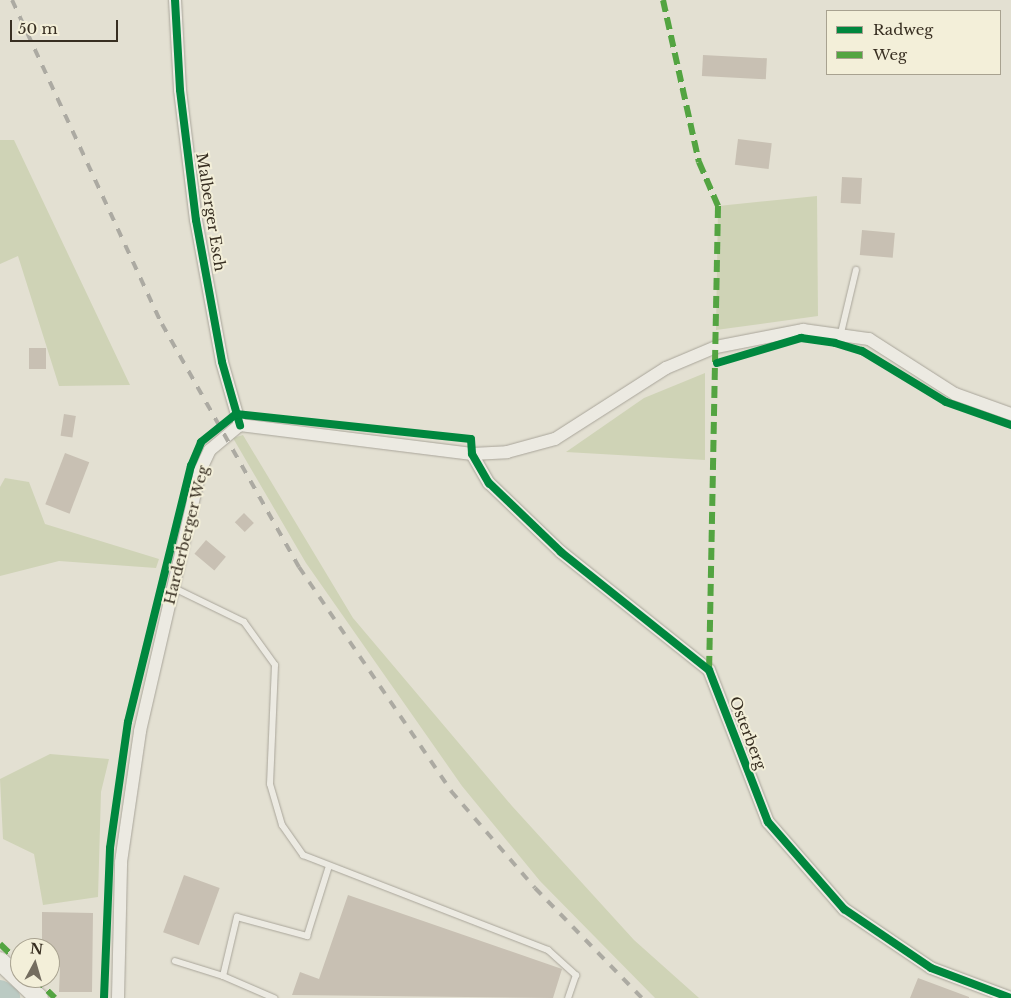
<!DOCTYPE html>
<html>
<head>
<meta charset="utf-8">
<style>
	body { margin:0 }
	#map { position:relative; width:1011px; height:998px; overflow:hidden; background:#e3e0d2; font-family:"Libre Baskerville",serif }
	div>[style] { position:absolute }
	.green>* { inset:0; background:#cfd3b6 }
	.river>* { height:26px; margin:-13px; padding:0 13px; transform-origin:13px; border-radius:13px; background:#bbcac3 }
	.building>* { inset:0; background:#c8c0b3; transform-origin:0 0 }
	.roads { filter:drop-shadow(0 0 1px #a9a59a) drop-shadow(0 0 1px #a9a59a) }
	.lane>* { height:6px; margin:-3px; padding:0 3px; transform-origin:3px; border-radius:3px; background:#eceae2 }
	.street>* { height:12px; margin:-6px; padding:0 6px; transform-origin:6px; border-radius:6px; background:#eceae2 }
	.secondary>* { height:18px; margin:-9px; padding:0 9px; transform-origin:9px; border-radius:9px; background:#eceae2 }
	.rail>* { height:4px; margin-top:-2px; transform-origin:0; background:repeating-linear-gradient(90deg,#acaaa2 0 9px,transparent 0 18px) }
	.quiet>* { height:6px; margin-top:-3px; transform-origin:0; background:repeating-linear-gradient(90deg,#53a441 0 12px,transparent 0 18px) }
	.cycleway>* { height:8px; margin:-4px; padding:0 4px; transform-origin:4px; border-radius:4px; background:#00873e }
	span { translate:-50% -50%; white-space:nowrap; text-align:center; line-height:1.15; -webkit-text-stroke:4px #f3efd9; paint-order:stroke }
	.street-label { font-size:15px; color:#382f22 }
	.legend { position:absolute; left:826px; top:10px; width:175px; height:65px; box-sizing:border-box; background:#f3efd9; border:1px solid #a8a290; margin:0; padding:6px 9px; list-style:none; font-size:15px; color:#382f22 }
	.legend li { display:flex; align-items:center; gap:10px; height:25px }
	.legend b { width:25px; border:1px solid #a8a290 }
	.north { position:absolute; left:10px; top:938px; width:50px; height:50px; box-sizing:border-box; background:#f3efd9; border:1px solid #a8a290; border-radius:50%; rotate:6deg; font-size:14px; font-weight:700; line-height:20px; text-align:center; color:#382f22 }
	.north::after { content:''; display:block; margin:auto; width:18px; height:22px; background:#746d60; clip-path:polygon(50% 0,100% 100%,50% 72%,0 100%) }
	.scale { position:absolute; left:10px; top:20px; width:108px; height:22px; box-sizing:border-box; border:2px solid #382f22; border-top:0; padding-left:6px; font-size:15px; line-height:18px; white-space:nowrap; color:#382f22; -webkit-text-stroke:4px #f3efd9; paint-order:stroke }
</style>
</head>
<body>
<div id="map">
	<div class="green">
		<i style="clip-path:polygon(0 140px,14px 140px,130px 385px,59px 386px,18px 256px,0 264px)"></i>
		<i style="clip-path:polygon(817px 196px,818px 316px,716px 330px,718px 206px)"></i>
		<i style="clip-path:polygon(705px 373px,705px 460px,566px 452px,644px 398px)"></i>
		<i style="clip-path:polygon(243px 435px,353px 618px,512px 806px,634px 940px,699px 998px,655px 998px,540px 881px,462px 786px,306px 563px,233px 438px)"></i>
		<i style="clip-path:polygon(5px 478px,29px 482px,45px 524px,159px 559px,156px 568px,59px 561px,0 576px,0 487px)"></i>
		<i style="clip-path:polygon(50px 754px,109px 759px,101px 792px,98px 897px,43px 905px,34px 854px,3px 839px,0 779px)"></i>
	</div>
	<div class="river">
		<i style="left:0;top:993px;width:9px;rotate:36deg"></i>
	</div>
	<div class="building">
		<i style="left:703px;top:55px;width:64px;height:21px;rotate:3deg"></i>
		<i style="left:738px;top:139px;width:34px;height:26px;rotate:7deg"></i>
		<i style="left:842px;top:177px;width:20px;height:26px;rotate:3deg"></i>
		<i style="left:862px;top:230px;width:33px;height:25px;rotate:5deg"></i>
		<i style="left:29px;top:348px;width:17px;height:21px"></i>
		<i style="left:64px;top:414px;width:12px;height:22px;rotate:9deg"></i>
		<i style="left:65px;top:453px;width:26px;height:55px;rotate:21deg"></i>
		<i style="left:244px;top:513px;width:14px;height:13px;rotate:45deg"></i>
		<i style="left:206px;top:540px;width:26px;height:18px;rotate:40deg"></i>
		<i style="left:184px;top:875px;width:38px;height:61px;rotate:20deg"></i>
		<i style="clip-path:polygon(348px 895px,562px 969px,553px 998px,292px 995px,300px 972px,319px 979px)"></i>
		<i style="clip-path:polygon(42px 912px,93px 913px,92px 992px,59px 992px,60px 967px,50px 966px,50px 948px,42px 948px)"></i>
		<i style="clip-path:polygon(918px 978px,969px 997px,969px 998px,910px 998px)"></i>
	</div>
	<div class="roads">
		<div class="lane">
			<i style="left:841px;top:333px;width:65px;rotate:-76.6deg"></i>
			<i style="left:172px;top:587px;width:80px;rotate:25.9deg"></i>
			<i style="left:244px;top:622px;width:53px;rotate:54.2deg"></i>
			<i style="left:275px;top:665px;width:119px;rotate:92.4deg"></i>
			<i style="left:270px;top:784px;width:43px;rotate:73.7deg"></i>
			<i style="left:282px;top:825px;width:37px;rotate:55deg"></i>
			<i style="left:303px;top:855px;width:263px;rotate:21.2deg"></i>
			<i style="left:548px;top:950px;width:38px;rotate:42deg"></i>
			<i style="left:576px;top:975px;width:24px;rotate:109deg"></i>
			<i style="left:175px;top:961px;width:50px;rotate:17.4deg"></i>
			<i style="left:223px;top:976px;width:61px;rotate:-76.7deg"></i>
			<i style="left:237px;top:917px;width:73px;rotate:15.2deg"></i>
			<i style="left:307px;top:936px;width:73px;rotate:-72.6deg"></i>
			<i style="left:223px;top:976px;width:56px;rotate:23.3deg"></i>
		</div>
		<div class="street">
			<i style="left:175px;top:0;width:90px;rotate:86.8deg"></i>
			<i style="left:180px;top:90px;width:131px;rotate:83deg"></i>
			<i style="left:196px;top:220px;width:144px;rotate:79.6deg"></i>
			<i style="left:222px;top:362px;width:66px;rotate:74.1deg"></i>
			<i style="left:472px;top:454px;width:34px;rotate:60deg"></i>
			<i style="left:489px;top:483px;width:100px;rotate:43.8deg"></i>
			<i style="left:561px;top:552px;width:189px;rotate:38.6deg"></i>
			<i style="left:709px;top:670px;width:163px;rotate:68.8deg"></i>
			<i style="left:768px;top:822px;width:116px;rotate:48.9deg"></i>
			<i style="left:844px;top:909px;width:105px;rotate:34.1deg"></i>
			<i style="left:931px;top:968px;width:85px;rotate:20.6deg"></i>
			<i style="left:118px;top:998px;width:136px;rotate:-88.7deg"></i>
			<i style="left:121px;top:862px;width:132px;rotate:-81.7deg"></i>
			<i style="left:140px;top:731px;width:267px;rotate:-77deg"></i>
			<i style="left:200px;top:471px;width:23px;rotate:-65deg"></i>
			<i style="left:210px;top:450px;width:39px;rotate:-40deg"></i>
			<i style="left:240px;top:425px;width:234px;rotate:7.1deg"></i>
			<i style="left:472px;top:454px;width:35px;rotate:-3deg"></i>
			<i style="left:507px;top:452px;width:50px;rotate:-15.2deg"></i>
			<i style="left:555px;top:439px;width:132px;rotate:-32.6deg"></i>
			<i style="left:666px;top:368px;width:54px;rotate:-22.8deg"></i>
			<i style="left:716px;top:347px;width:89px;rotate:-11.1deg"></i>
			<i style="left:803px;top:330px;width:67px;rotate:7.8deg"></i>
			<i style="left:869px;top:339px;width:102px;rotate:32.6deg"></i>
			<i style="left:955px;top:394px;width:59px;rotate:19.7deg"></i>
		</div>
		<div class="secondary">
			<i style="left:0;top:961px;width:54px;rotate:43.5deg"></i>
		</div>
	</div>
	<div class="rail">
		<i style="left:12px;top:0;width:357px;rotate:65.2deg"></i>
		<i style="left:162px;top:324px;width:279px;rotate:60.6deg"></i>
		<i style="left:299px;top:567px;width:271px;rotate:55.8deg"></i>
		<i style="left:451px;top:791px;width:128px;rotate:49.1deg"></i>
		<i style="left:535px;top:888px;width:153px;rotate:45.8deg"></i>
	</div>
	<div class="quiet">
		<i style="left:663px;top:0;width:166px;rotate:77.5deg"></i>
		<i style="left:699px;top:162px;width:48px;rotate:66.6deg"></i>
		<i style="left:718px;top:206px;width:464px;rotate:91.1deg"></i>
		<i style="left:0;top:944px;width:28px;rotate:44deg"></i>
		<i style="left:35px;top:978px;width:28px;rotate:45deg"></i>
	</div>
	<div class="cycleway">
		<i style="left:175px;top:0;width:90px;rotate:86.8deg"></i>
		<i style="left:180px;top:90px;width:131px;rotate:83deg"></i>
		<i style="left:196px;top:220px;width:144px;rotate:79.6deg"></i>
		<i style="left:222px;top:362px;width:66px;rotate:74.1deg"></i>
		<i style="left:717px;top:363px;width:88px;rotate:-16.6deg"></i>
		<i style="left:801px;top:338px;width:34px;rotate:8deg"></i>
		<i style="left:835px;top:343px;width:28px;rotate:17deg"></i>
		<i style="left:862px;top:351px;width:98px;rotate:31.3deg"></i>
		<i style="left:946px;top:402px;width:69px;rotate:19.5deg"></i>
		<i style="left:104px;top:998px;width:150px;rotate:-87.7deg"></i>
		<i style="left:110px;top:848px;width:127px;rotate:-81.9deg"></i>
		<i style="left:128px;top:722px;width:264px;rotate:-76.2deg"></i>
		<i style="left:191px;top:466px;width:26px;rotate:-67deg"></i>
		<i style="left:201px;top:442px;width:45px;rotate:-38.7deg"></i>
		<i style="left:236px;top:414px;width:236px;rotate:6.1deg"></i>
		<i style="left:471px;top:439px;width:15px;rotate:86deg"></i>
		<i style="left:472px;top:454px;width:34px;rotate:60deg"></i>
		<i style="left:489px;top:483px;width:100px;rotate:43.8deg"></i>
		<i style="left:561px;top:552px;width:189px;rotate:38.6deg"></i>
		<i style="left:709px;top:670px;width:163px;rotate:68.8deg"></i>
		<i style="left:768px;top:822px;width:116px;rotate:48.9deg"></i>
		<i style="left:844px;top:909px;width:105px;rotate:34.1deg"></i>
		<i style="left:931px;top:968px;width:85px;rotate:20.6deg"></i>
	</div>
	<div class="street-label">
		<span style="left:211px;top:212px;rotate:81deg">Malberger Esch</span>
		<span style="left:186px;top:535px;rotate:-76deg">Harderberger Weg</span>
		<span style="left:748px;top:733px;rotate:69deg">Osterberg</span>
	</div>
	<ul class="legend">
	<li><b style="height:6px;background:#00873e"></b>Radweg</li>
	<li><b style="height:6px;background:#53a441"></b>Weg</li>
	</ul>
	<div class="north">N</div>
	<div class="scale">50 m</div>
</div>
</body>
</html>
